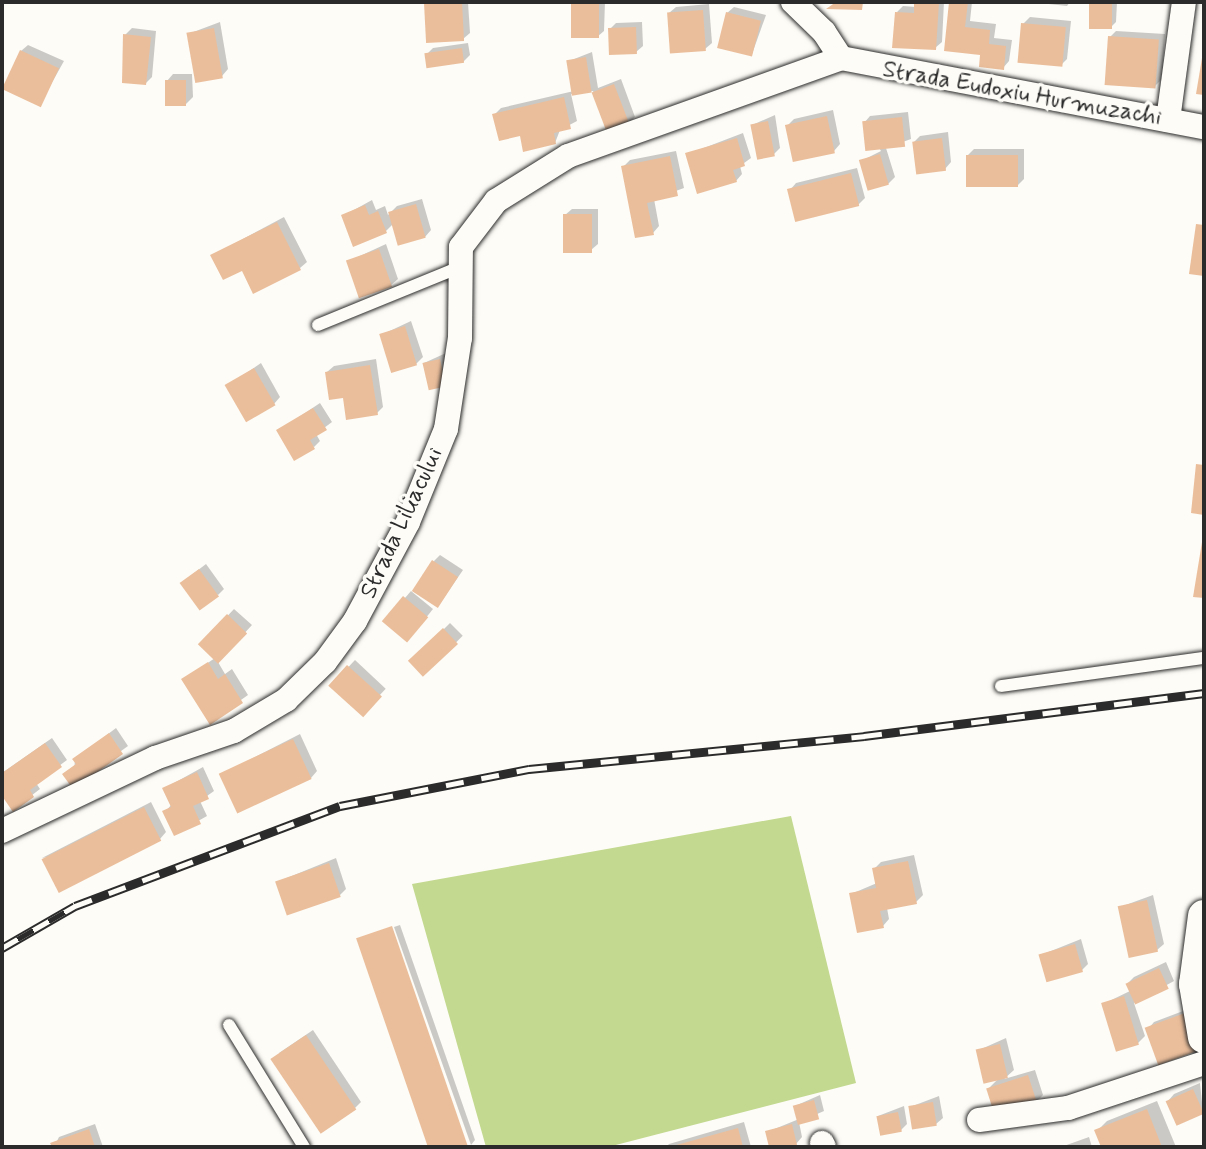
<!DOCTYPE html>
<html>
<head>
<meta charset="utf-8">
<style>
	body { margin:0 }
	#map { position:relative; width:1206px; height:1149px; overflow:hidden; background:#fdfcf7; font-family:Mynerve,sans-serif }
	div>[style] { position:absolute }
	.green>* { inset:0; background:#c3d98f }
	.shadow>* { inset:0; background:#0003; transform-origin:0 0 }
	.building>* { inset:0; background:#ebbe9b; transform-origin:0 0 }
	.roads { filter:drop-shadow(0 0 2px #2b2b2b) drop-shadow(0 0 2px #2b2b2b) }
	.service>* { height:12px; margin:-6px; padding:0 6px; transform-origin:6px; border-radius:6px; background:#fdfcf7 }
	.minor>* { height:24px; margin:-12px; padding:0 12px; transform-origin:12px; border-radius:12px; background:#fdfcf7 }
	.tertiary>* { height:32px; margin:-16px; padding:0 16px; transform-origin:16px; border-radius:16px; background:#fdfcf7 }
	.rail>* { height:9px; margin-top:-4.5px; transform-origin:0; background:repeating-linear-gradient(90deg,#fdfcf7 0 18px,#2b2b2b 0 36px); box-sizing:border-box; border-block:2px solid #2b2b2b }
	span { translate:-50% -50%; white-space:nowrap; text-align:center; line-height:1.15; -webkit-text-stroke:7px #fdfcf7; paint-order:stroke }
	.street-label { font-size:24px; color:#2b2b2b }
	.frame { position:absolute; inset:0; border:4px solid #2b2b2b; pointer-events:none }
</style>
</head>
<body>
<div id="map">
	<div class="green">
		<i style="clip-path:polygon(791px 816px,856px 1083px,608px 1147px,486px 1147px,412px 884px)"></i>
	</div>
	<div class="shadow">
		<i style="clip-path:polygon(428px 2px,468px 2px,470px 33px,463px 39px)"></i>
		<i style="clip-path:polygon(573px 2px,605px 2px,604px 31px,597px 37px)"></i>
		<i style="clip-path:polygon(916px 2px,944px 2px,942px 42px,935px 48px,897px 12px,903px 6px,916px 7px)"></i>
		<i style="clip-path:polygon(951px 2px,972px 2px,970px 21px,996px 24px,994px 38px,1012px 40px,1009px 61px,1003px 68px,982px 53px,947px 50px)"></i>
		<i style="clip-path:polygon(1030px 2px,1070px 2px,1067px 6px)"></i>
		<i style="clip-path:polygon(1091px 2px,1117px 2px,1116px 22px,1110px 28px)"></i>
		<i style="clip-path:polygon(709px 4px,712px 43px,705px 49px,669px 13px,676px 7px)"></i>
		<i style="clip-path:polygon(734px 7px,766px 15px,752px 54px,727px 13px)"></i>
		<i style="clip-path:polygon(1030px 17px,1071px 21px,1067px 59px,1061px 65px,1023px 24px)"></i>
		<i style="clip-path:polygon(220px 22px,228px 69px,222px 76px,188px 34px)"></i>
		<i style="clip-path:polygon(642px 22px,643px 46px,636px 52px,610px 29px,616px 23px)"></i>
		<i style="clip-path:polygon(132px 28px,156px 31px,152px 77px,146px 83px,125px 35px)"></i>
		<i style="clip-path:polygon(1116px 31px,1165px 34px,1162px 79px,1155px 86px,1110px 37px)"></i>
		<i style="clip-path:polygon(468px 43px,470px 55px,463px 62px,426px 55px,433px 48px)"></i>
		<i style="clip-path:polygon(28px 45px,64px 61px,40px 104px,21px 51px)"></i>
		<i style="clip-path:polygon(592px 52px,598px 88px,621px 79px,635px 117px,629px 123px,609px 131px,593px 91px,571px 94px,577px 121px,560px 130px,555px 143px,521px 133px,495px 114px,501px 108px,574px 91px,569px 61px)"></i>
		<i style="clip-path:polygon(173px 74px,192px 74px,193px 97px,186px 104px,167px 81px)"></i>
		<i style="clip-path:polygon(833px 110px,840px 144px,834px 151px,788px 125px,794px 119px)"></i>
		<i style="clip-path:polygon(908px 112px,911px 139px,886px 148px,895px 177px,888px 184px,861px 161px,881px 151px,864px 123px,870px 116px)"></i>
		<i style="clip-path:polygon(775px 115px,780px 148px,774px 154px,752px 125px)"></i>
		<i style="clip-path:polygon(948px 132px,951px 162px,945px 169px,914px 142px,920px 136px)"></i>
		<i style="clip-path:polygon(743px 133px,751px 158px,740px 166px,742px 174px,736px 181px,688px 154px)"></i>
		<i style="clip-path:polygon(974px 149px,1024px 149px,1024px 179px,1017px 186px,968px 155px)"></i>
		<i style="clip-path:polygon(676px 151px,684px 188px,654px 199px,659px 226px,653px 233px,623px 167px,630px 160px)"></i>
		<i style="clip-path:polygon(857px 168px,865px 198px,858px 205px,790px 190px,796px 183px)"></i>
		<i style="clip-path:polygon(422px 199px,431px 230px,425px 237px,394px 223px,386px 231px,343px 216px,372px 200px,376px 210px,385px 206px,388px 215px,397px 206px)"></i>
		<i style="clip-path:polygon(572px 209px,598px 209px,598px 244px,591px 250px,565px 215px)"></i>
		<i style="clip-path:polygon(284px 217px,307px 262px,300px 268px,254px 291px,243px 268px,213px 255px)"></i>
		<i style="clip-path:polygon(386px 244px,398px 279px,391px 285px,349px 261px)"></i>
		<i style="clip-path:polygon(411px 321px,423px 357px,416px 364px,381px 335px)"></i>
		<i style="clip-path:polygon(446px 353px,452px 378px,424px 363px)"></i>
		<i style="clip-path:polygon(376px 359px,383px 407px,377px 413px,344px 396px,327px 372px,334px 366px)"></i>
		<i style="clip-path:polygon(261px 363px,280px 397px,274px 404px,227px 386px)"></i>
		<i style="clip-path:polygon(320px 403px,332px 422px,316px 434px,320px 441px,314px 447px,278px 431px)"></i>
		<i style="clip-path:polygon(440px 555px,463px 570px,439px 605px,434px 561px)"></i>
		<i style="clip-path:polygon(206px 564px,224px 589px,218px 595px,189px 577px)"></i>
		<i style="clip-path:polygon(411px 591px,433px 609px,413px 634px,385px 621px)"></i>
		<i style="clip-path:polygon(234px 609px,252px 625px,218px 662px,225px 674px,232px 669px,248px 695px,210px 722px,184px 679px,215px 658px,201px 644px)"></i>
		<i style="left:450px;top:623px;width:18px;height:54px;rotate:45deg"></i>
		<i style="left:355px;top:660px;width:42px;height:35px;rotate:43deg"></i>
		<i style="clip-path:polygon(116px 728px,128px 746px,73px 786px,75px 759px)"></i>
		<i style="clip-path:polygon(300px 734px,317px 771px,311px 778px,222px 774px)"></i>
		<i style="clip-path:polygon(52px 738px,67px 760px,36px 783px,40px 789px,14px 809px,2px 793px,2px 773px)"></i>
		<i style="clip-path:polygon(203px 767px,214px 791px,200px 801px,207px 816px,175px 834px,165px 812px,172px 804px,165px 788px)"></i>
		<i style="clip-path:polygon(151px 802px,166px 832px,160px 839px,42px 858px)"></i>
		<i style="clip-path:polygon(914px 855px,923px 895px,916px 902px,887px 908px,889px 919px,883px 926px,851px 894px,877px 883px,874px 869px,881px 862px)"></i>
		<i style="clip-path:polygon(336px 858px,346px 889px,340px 895px,277px 882px)"></i>
		<i style="clip-path:polygon(1153px 895px,1164px 944px,1157px 950px,1120px 907px)"></i>
		<i style="clip-path:polygon(400px 925px,475px 1140px,471px 1145px,394px 927px)"></i>
		<i style="clip-path:polygon(1081px 939px,1088px 964px,1082px 970px,1041px 955px)"></i>
		<i style="clip-path:polygon(1166px 962px,1174px 981px,1134px 1003px,1145px 1036px,1138px 1043px,1103px 1004px,1130px 991px,1127px 984px,1134px 977px)"></i>
		<i style="clip-path:polygon(1191px 1008px,1198px 1049px,1148px 1029px,1154px 1022px)"></i>
		<i style="clip-path:polygon(313px 1030px,361px 1102px,355px 1108px,279px 1053px)"></i>
		<i style="clip-path:polygon(1006px 1038px,1014px 1070px,1004px 1079px,1035px 1070px,1043px 1095px,1036px 1102px,988px 1089px,999px 1078px,979px 1050px)"></i>
		<i style="clip-path:polygon(1200px 1083px,1203px 1112px,1168px 1101px,1174px 1094px)"></i>
		<i style="clip-path:polygon(820px 1095px,824px 1111px,799px 1122px,802px 1137px,796px 1144px,771px 1147px,767px 1132px,799px 1119px,795px 1106px)"></i>
		<i style="clip-path:polygon(939px 1096px,943px 1118px,936px 1124px,910px 1107px)"></i>
		<i style="clip-path:polygon(1157px 1101px,1176px 1147px,1103px 1147px,1097px 1131px,1107px 1121px)"></i>
		<i style="clip-path:polygon(904px 1106px,907px 1124px,901px 1130px,878px 1116px)"></i>
		<i style="clip-path:polygon(744px 1122px,751px 1147px,666px 1147px,669px 1144px)"></i>
		<i style="clip-path:polygon(95px 1124px,103px 1147px,54px 1147px,59px 1137px)"></i>
		<i style="clip-path:polygon(1089px 1137px,1092px 1147px,1061px 1147px)"></i>
	</div>
	<div class="building">
		<i style="left:462px;top:2px;width:39px;height:38px;rotate:87deg"></i>
		<i style="left:571px;top:2px;width:28px;height:36px"></i>
		<i style="clip-path:polygon(836px 2px,863px 2px,862px 10px,826px 9px)"></i>
		<i style="clip-path:polygon(914px 2px,939px 2px,936px 50px,892px 48px,895px 12px,914px 13px)"></i>
		<i style="clip-path:polygon(949px 2px,968px 2px,965px 27px,990px 30px,989px 44px,1006px 46px,1004px 70px,979px 67px,980px 55px,944px 51px)"></i>
		<i style="left:1089px;top:2px;width:23px;height:27px"></i>
		<i style="left:703px;top:10px;width:41px;height:36px;rotate:86deg"></i>
		<i style="left:726px;top:12px;width:36px;height:37px;rotate:14deg"></i>
		<i style="left:1021px;top:23px;width:45px;height:40px;rotate:5deg"></i>
		<i style="left:636px;top:27px;width:27px;height:28px;rotate:88deg"></i>
		<i style="left:214px;top:28px;width:51px;height:28px;rotate:80deg"></i>
		<i style="clip-path:polygon(123px 34px,151px 37px,146px 85px,122px 83px)"></i>
		<i style="left:1108px;top:36px;width:51px;height:49px;rotate:4deg"></i>
		<i style="left:462px;top:48px;width:15px;height:38px;rotate:82deg"></i>
		<i style="left:20px;top:50px;width:43px;height:43px;rotate:25deg"></i>
		<i style="left:586px;top:57px;width:36px;height:20px;rotate:81deg"></i>
		<i style="clip-path:polygon(1202px 58px,1204px 58px,1204px 95px,1196px 94px)"></i>
		<i style="left:165px;top:80px;width:21px;height:26px"></i>
		<i style="left:614px;top:84px;width:44px;height:24px;rotate:69deg"></i>
		<i style="clip-path:polygon(564px 97px,571px 129px,554px 133px,556px 144px,523px 152px,520px 136px,499px 141px,492px 114px)"></i>
		<i style="left:827px;top:116px;width:38px;height:43px;rotate:78deg"></i>
		<i style="left:902px;top:117px;width:30px;height:40px;rotate:84deg"></i>
		<i style="left:768px;top:121px;width:36px;height:18px;rotate:79deg"></i>
		<i style="clip-path:polygon(737px 138px,745px 166px,733px 170px,737px 182px,697px 194px,685px 153px)"></i>
		<i style="left:942px;top:138px;width:33px;height:30px;rotate:83deg"></i>
		<i style="left:880px;top:154px;width:32px;height:22px;rotate:74deg"></i>
		<i style="left:966px;top:155px;width:52px;height:32px"></i>
		<i style="clip-path:polygon(670px 156px,678px 196px,647px 203px,654px 235px,635px 238px,621px 166px)"></i>
		<i style="left:851px;top:173px;width:34px;height:66px;rotate:76deg"></i>
		<i style="left:416px;top:204px;width:35px;height:29px;rotate:74deg"></i>
		<i style="clip-path:polygon(365px 205px,369px 215px,378px 211px,387px 233px,353px 247px,341px 215px)"></i>
		<i style="left:563px;top:214px;width:29px;height:39px"></i>
		<i style="clip-path:polygon(277px 222px,301px 270px,253px 294px,242px 271px,223px 280px,210px 255px)"></i>
		<i style="clip-path:polygon(1196px 224px,1204px 225px,1204px 276px,1189px 274px)"></i>
		<i style="left:379px;top:249px;width:40px;height:35px;rotate:71deg"></i>
		<i style="left:405px;top:326px;width:41px;height:27px;rotate:73deg"></i>
		<i style="left:440px;top:359px;width:28px;height:18px;rotate:77deg"></i>
		<i style="clip-path:polygon(370px 365px,378px 415px,346px 420px,343px 398px,329px 400px,325px 372px)"></i>
		<i style="left:254px;top:368px;width:43px;height:34px;rotate:60deg"></i>
		<i style="clip-path:polygon(313px 408px,327px 430px,310px 440px,315px 449px,294px 461px,276px 430px)"></i>
		<i style="clip-path:polygon(1196px 464px,1204px 465px,1204px 515px,1191px 513px)"></i>
		<i style="clip-path:polygon(1204px 530px,1204px 598px,1193px 597px)"></i>
		<i style="left:432px;top:560px;width:31px;height:37px;rotate:33deg"></i>
		<i style="left:199px;top:569px;width:34px;height:24px;rotate:54deg"></i>
		<i style="left:403px;top:596px;width:33px;height:33px;rotate:40deg"></i>
		<i style="left:227px;top:614px;width:28px;height:42px;rotate:44deg"></i>
		<i style="left:443px;top:628px;width:22px;height:48px;rotate:47deg"></i>
		<i style="clip-path:polygon(208px 662px,218px 679px,225px 674px,243px 703px,210px 725px,181px 679px)"></i>
		<i style="left:347px;top:665px;width:47px;height:28px;rotate:42deg"></i>
		<i style="clip-path:polygon(109px 733px,123px 754px,73px 789px,62px 774px,76px 764px,72px 759px)"></i>
		<i style="left:293px;top:739px;width:44px;height:82px;rotate:65deg"></i>
		<i style="clip-path:polygon(45px 743px,62px 767px,30px 790px,34px 797px,13px 812px,2px 796px,2px 773px)"></i>
		<i style="clip-path:polygon(197px 772px,209px 799px,193px 806px,201px 824px,174px 836px,162px 811px,171px 807px,162px 788px)"></i>
		<i style="left:144px;top:807px;width:38px;height:115px;rotate:63deg"></i>
		<i style="clip-path:polygon(908px 861px,917px 904px,880px 911px,884px 928px,857px 933px,849px 893px,876px 888px,872px 868px)"></i>
		<i style="left:329px;top:863px;width:36px;height:57px;rotate:71deg"></i>
		<i style="left:1147px;top:900px;width:53px;height:30px;rotate:78deg"></i>
		<i style="left:392px;top:926px;width:234px;height:38px;rotate:71deg"></i>
		<i style="left:1075px;top:944px;width:29px;height:38px;rotate:74deg"></i>
		<i style="left:1159px;top:968px;width:23px;height:37px;rotate:65deg"></i>
		<i style="left:1124px;top:996px;width:51px;height:24px;rotate:73deg"></i>
		<i style="left:1185px;top:1013px;width:40px;height:43px;rotate:70deg"></i>
		<i style="left:306px;top:1035px;width:90px;height:43px;rotate:56deg"></i>
		<i style="left:1000px;top:1044px;width:35px;height:25px;rotate:77deg"></i>
		<i style="left:1028px;top:1075px;width:29px;height:44px;rotate:72deg"></i>
		<i style="left:1193px;top:1089px;width:27px;height:30px;rotate:66deg"></i>
		<i style="left:814px;top:1100px;width:20px;height:22px;rotate:75deg"></i>
		<i style="left:933px;top:1102px;width:24px;height:25px;rotate:81deg"></i>
		<i style="clip-path:polygon(1147px 1109px,1162px 1147px,1101px 1147px,1094px 1130px)"></i>
		<i style="left:898px;top:1112px;width:20px;height:22px;rotate:79deg"></i>
		<i style="clip-path:polygon(792px 1124px,797px 1145px,769px 1147px,765px 1131px)"></i>
		<i style="clip-path:polygon(738px 1128px,743px 1147px,673px 1147px,673px 1146px)"></i>
		<i style="clip-path:polygon(89px 1129px,95px 1147px,52px 1147px,50px 1143px)"></i>
	</div>
	<div class="roads">
		<div class="service">
			<i style="left:318px;top:325px;width:153px;rotate:-22.2deg"></i>
			<i style="left:1001px;top:686px;width:205px;rotate:-7.9deg"></i>
			<i style="left:229px;top:1025px;width:143px;rotate:58.4deg"></i>
		</div>
		<div class="minor">
			<i style="left:793px;top:2px;width:43px;rotate:44.1deg"></i>
			<i style="left:824px;top:32px;width:31px;rotate:57deg"></i>
			<i style="left:841px;top:58px;width:369px;rotate:10.8deg"></i>
			<i style="left:1168px;top:120px;width:119px;rotate:-82.3deg"></i>
			<i style="left:2px;top:831px;width:170px;rotate:-25.5deg"></i>
			<i style="left:155px;top:758px;width:83px;rotate:-18.9deg"></i>
			<i style="left:234px;top:731px;width:61px;rotate:-30.8deg"></i>
			<i style="left:286px;top:700px;width:54px;rotate:-44.3deg"></i>
			<i style="left:325px;top:662px;width:51px;rotate:-53.8deg"></i>
			<i style="left:355px;top:621px;width:112px;rotate:-61.8deg"></i>
			<i style="left:408px;top:522px;width:100px;rotate:-67.8deg"></i>
			<i style="left:446px;top:429px;width:92px;rotate:-81.3deg"></i>
			<i style="left:460px;top:338px;width:91px;rotate:-89.4deg"></i>
			<i style="left:461px;top:247px;width:58px;rotate:-52.7deg"></i>
			<i style="left:496px;top:201px;width:85px;rotate:-32deg"></i>
			<i style="left:568px;top:156px;width:290px;rotate:-19.7deg"></i>
			<i style="left:979px;top:1120px;width:90px;rotate:-7.7deg"></i>
			<i style="left:1068px;top:1108px;width:143px;rotate:-18.3deg"></i>
			<i style="left:822px;top:1143px;width:4px;rotate:63deg"></i>
		</div>
		<div class="tertiary">
			<i style="left:1204px;top:916px;width:69px;rotate:97.5deg"></i>
			<i style="left:1195px;top:984px;width:54px;rotate:80.4deg"></i>
		</div>
	</div>
	<div class="rail">
		<i style="left:2px;top:948px;width:84px;rotate:-29.9deg"></i>
		<i style="left:75px;top:906px;width:283px;rotate:-20.7deg"></i>
		<i style="left:340px;top:806px;width:193px;rotate:-11.1deg"></i>
		<i style="left:529px;top:769px;width:337px;rotate:-5.6deg"></i>
		<i style="left:864px;top:736px;width:343px;rotate:-7.2deg"></i>
	</div>
	<div class="street-label">
		<span style="left:1022px;top:94px;rotate:10deg">Strada Eudoxiu Hurmuzachi</span>
		<span style="left:402px;top:523px;rotate:-65deg">Strada Liliacului</span>
	</div>
	<div class="frame"></div>
</div>
</body>
</html>
